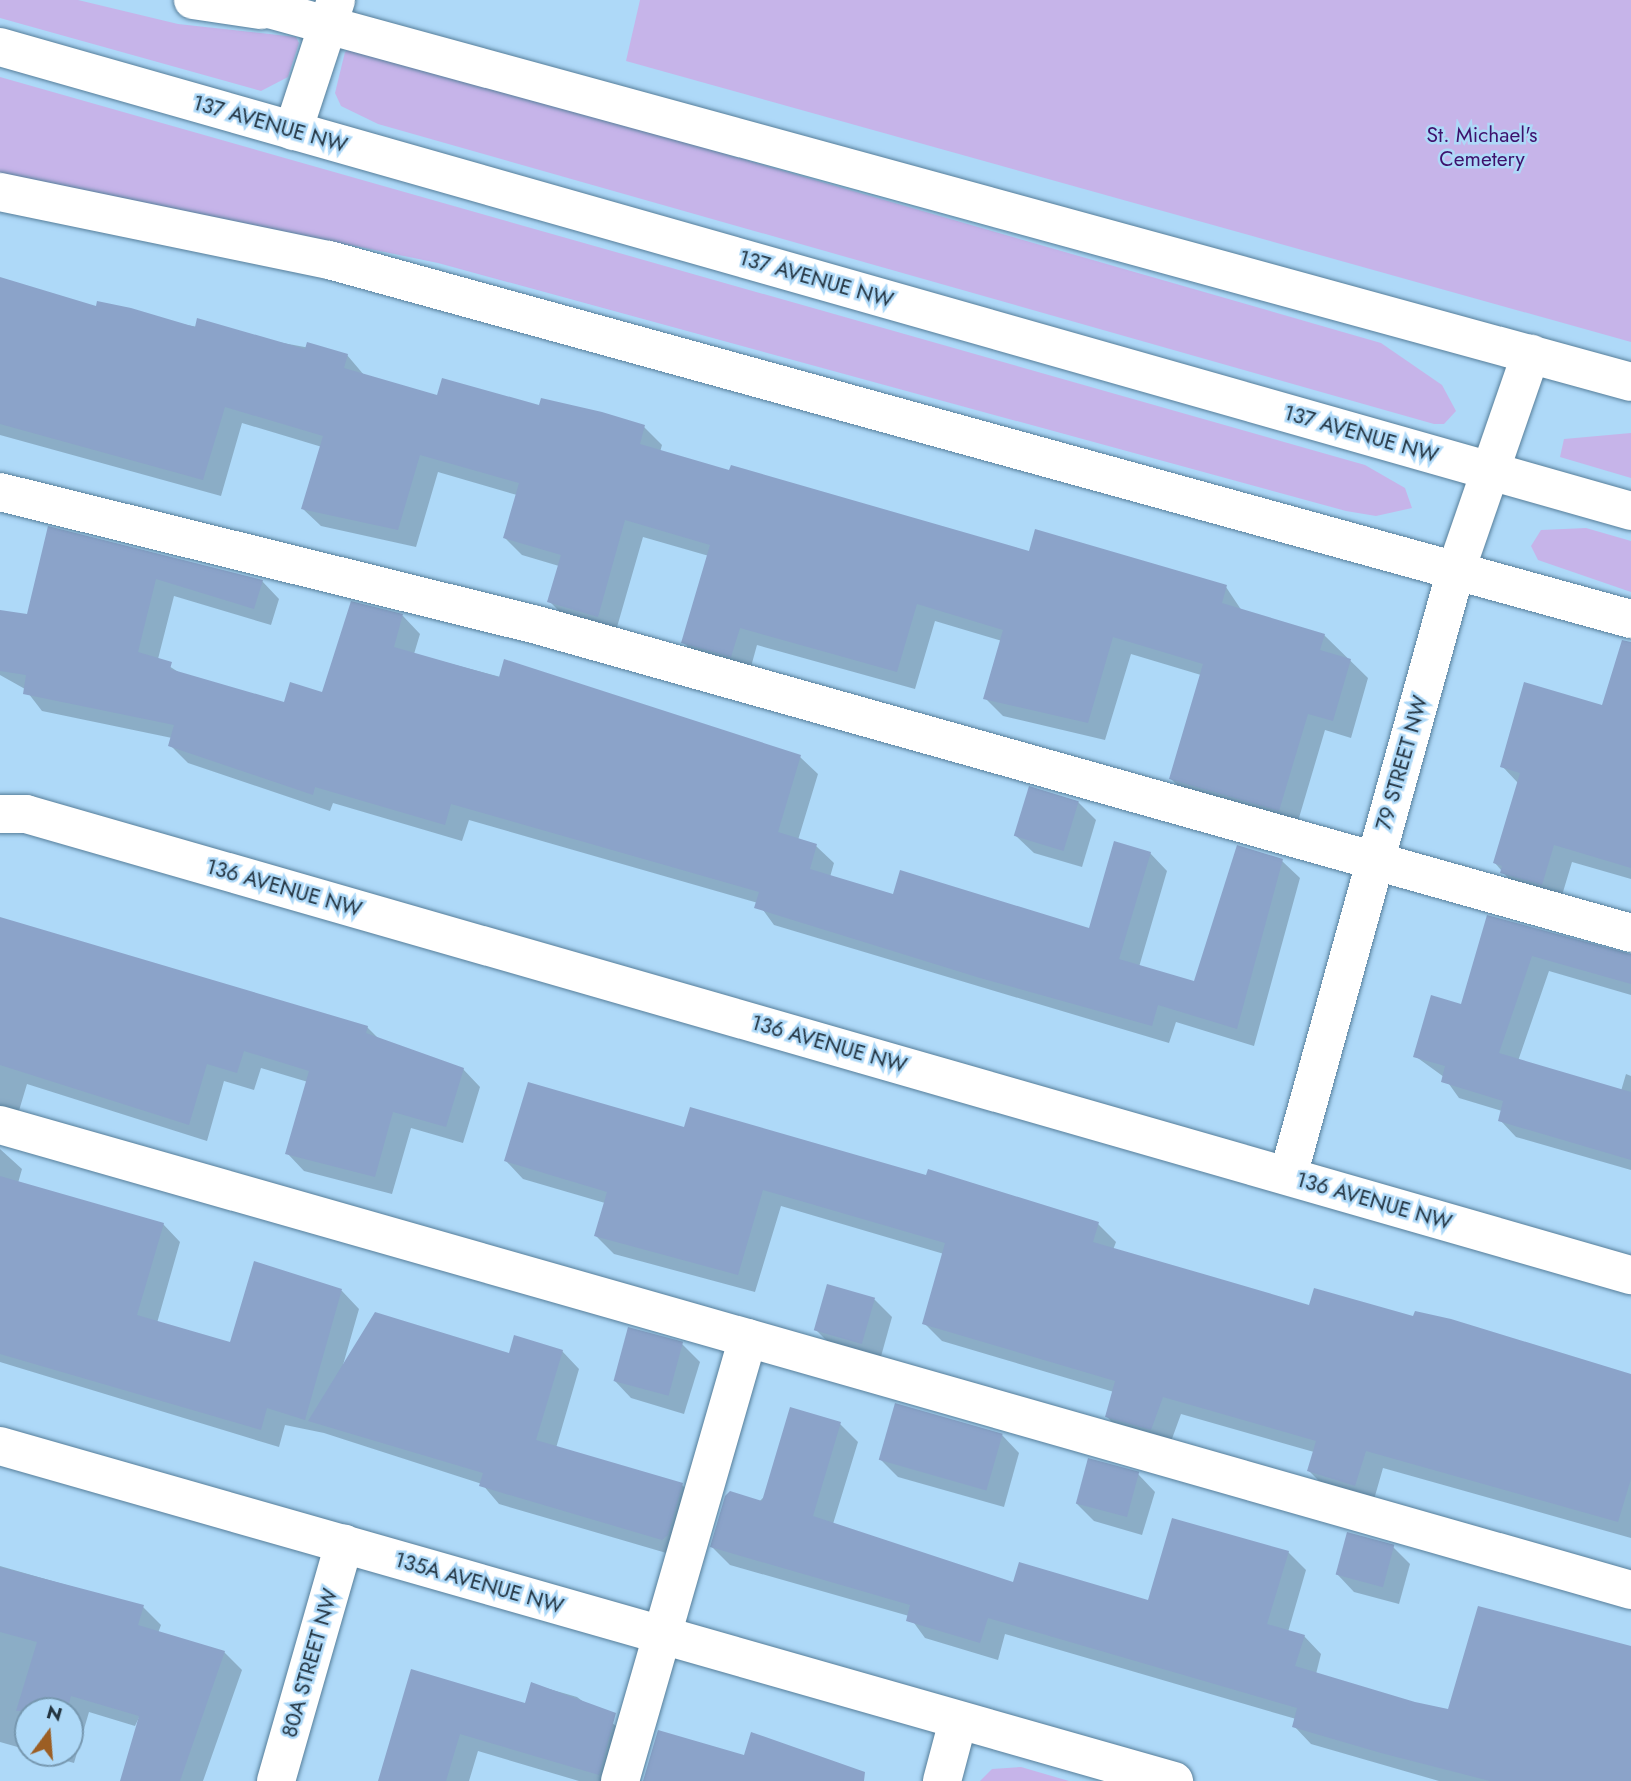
<!DOCTYPE html>
<html>
<head>
<meta charset="utf-8">
<style>
	body { margin:0 }
	#map { position:relative; width:1631px; height:1781px; overflow:hidden; background:#aed9f8; font-family:Jost,sans-serif }
	div>[style] { position:absolute }
	.green>* { inset:0; background:#c6b4e9 }
	.shadow>* { inset:0; background:#0003 }
	.building>* { inset:0; background:#8ba3c9; transform-origin:0 0 }
	.roads { filter:drop-shadow(0 0 2px #567e9a) drop-shadow(0 0 2px #567e9a) }
	.minor>* { height:38px; margin:-19px; padding:0 19px; transform-origin:19px; border-radius:19px; background:#fff }
	.major>* { height:38px; margin:-19px; padding:0 19px; transform-origin:19px; border-radius:19px; background:#fff }
	span { translate:-50% -50%; white-space:nowrap; text-align:center; line-height:1.15; -webkit-text-stroke:5px #aed9f8; paint-order:stroke }
	.street-label { font-size:21px; color:#233441 }
	.park-label { font-size:21px; color:#3e116c }
	.north { position:absolute; left:14px; top:1697px; width:70px; height:70px; box-sizing:border-box; background:#aed9f8; border:2px solid #7697af; border-radius:50%; rotate:16deg; font-size:19px; font-weight:700; line-height:28px; text-align:center; color:#233441 }
	.north::after { content:''; display:block; margin:auto; width:24px; height:32px; background:#9c5e24; clip-path:polygon(50% 0,100% 100%,50% 72%,0 100%) }
</style>
</head>
<body>
<div id="map">
	<div class="green">
		<i style="clip-path:polygon(0 0,78px 0,178px 24px,296px 37px,299px 43px,288px 77px,261px 91px,0 18px)"></i>
		<i style="clip-path:polygon(640px 0,1631px 0,1631px 342px,626px 61px)"></i>
		<i style="clip-path:polygon(353px 47px,1381px 343px,1442px 385px,1456px 411px,1444px 424px,1434px 424px,378px 124px,341px 106px,335px 93px,345px 52px)"></i>
		<i style="clip-path:polygon(0 77px,1365px 465px,1405px 488px,1412px 508px,1376px 516px,1346px 511px,438px 263px,0 173px)"></i>
		<i style="clip-path:polygon(1631px 433px,1631px 478px,1560px 457px,1564px 439px)"></i>
		<i style="clip-path:polygon(1586px 528px,1631px 541px,1631px 592px,1538px 560px,1531px 546px,1541px 530px)"></i>
		<i style="clip-path:polygon(1021px 1767px,1069px 1781px,980px 1781px,992px 1769px)"></i>
	</div>
	<div class="shadow">
		<i style="clip-path:polygon(0 279px,97px 308px,347px 355px,364px 375px,438px 397px,644px 427px,662px 445px,660px 452px,1030px 553px,1226px 587px,1242px 611px,1324px 635px,1368px 678px,1351px 738px,1325px 730px,1296px 828px,1188px 796px,1171px 779px,1201px 675px,1131px 654px,1105px 740px,1003px 716px,985px 698px,1002px 641px,935px 621px,915px 689px,757px 645px,749px 674px,701px 660px,683px 642px,709px 556px,643px 537px,615px 634px,567px 619px,549px 601px,559px 566px,522px 555px,505px 538px,517px 495px,438px 472px,416px 547px,321px 526px,303px 509px,322px 447px,242px 423px,221px 496px,0 435px)"></i>
		<i style="clip-path:polygon(49px 528px,262px 581px,279px 599px,271px 625px,174px 596px,158px 659px,183px 675px,285px 704px,323px 694px,352px 604px,403px 616px,420px 634px,414px 654px,800px 757px,818px 774px,798px 840px,816px 846px,834px 863px,830px 877px,894px 896px,1090px 930px,1150px 853px,1167px 871px,1139px 967px,1195px 984px,1282px 861px,1300px 878px,1254px 1046px,1176px 1022px,1169px 1043px,774px 925px,758px 903px,469px 820px,462px 841px,333px 803px,330px 811px,188px 763px,170px 745px,172px 738px,42px 711px,25px 689px,0 675px,0 612px,28px 616px)"></i>
		<i style="clip-path:polygon(1631px 698px,1631px 879px,1572px 862px,1560px 902px,1519px 891px,1495px 863px,1518px 783px,1502px 766px)"></i>
		<i style="clip-path:polygon(1078px 802px,1096px 820px,1082px 867px,1034px 853px,1016px 836px)"></i>
		<i style="clip-path:polygon(1488px 917px,1631px 955px,1631px 995px,1549px 971px,1518px 1061px,1621px 1091px,1626px 1074px,1631px 1076px,1631px 1170px,1516px 1137px,1500px 1120px,1502px 1111px,1459px 1098px,1444px 1077px,1415px 1056px,1462px 1006px)"></i>
		<i style="clip-path:polygon(0 918px,367px 1027px,380px 1040px,463px 1069px,480px 1087px,463px 1143px,411px 1128px,392px 1194px,304px 1171px,287px 1153px,308px 1082px,261px 1068px,254px 1090px,224px 1081px,207px 1141px,27px 1084px,18px 1114px,0 1109px)"></i>
		<i style="clip-path:polygon(685px 1129px,1098px 1224px,1116px 1242px,1113px 1250px,1311px 1307px,1631px 1376px,1631px 1538px,1383px 1468px,1373px 1503px,1326px 1488px,1309px 1471px,1314px 1452px,1181px 1414px,1169px 1447px,1124px 1434px,1107px 1417px,1114px 1392px,942px 1341px,924px 1323px,944px 1254px,781px 1206px,755px 1292px,614px 1254px,596px 1236px,605px 1203px,523px 1179px,506px 1161px)"></i>
		<i style="clip-path:polygon(0 1149px,22px 1169px,18px 1183px,163px 1224px,180px 1242px,157px 1323px,231px 1345px,256px 1263px,342px 1291px,359px 1309px,343px 1365px,562px 1351px,579px 1369px,556px 1448px,682px 1485px,700px 1503px,680px 1557px,499px 1504px,482px 1484px,324px 1433px,285px 1425px,279px 1447px,0 1362px)"></i>
		<i style="clip-path:polygon(828px 1286px,875px 1300px,892px 1317px,880px 1360px,833px 1347px,815px 1329px)"></i>
		<i style="clip-path:polygon(682px 1344px,700px 1362px,684px 1414px,631px 1398px,614px 1380px)"></i>
		<i style="clip-path:polygon(840px 1424px,858px 1442px,833px 1524px,1014px 1585px,1149px 1602px,1288px 1552px,1306px 1570px,1288px 1632px,1304px 1636px,1321px 1654px,1316px 1674px,1414px 1703px,1449px 1711px,1631px 1649px,1631px 1781px,1439px 1781px,1311px 1744px,1294px 1726px,1296px 1719px,1005px 1634px,998px 1660px,925px 1638px,909px 1616px,730px 1565px,712px 1547px)"></i>
		<i style="clip-path:polygon(1002px 1435px,1019px 1453px,1004px 1507px,898px 1477px,880px 1459px)"></i>
		<i style="clip-path:polygon(1138px 1474px,1155px 1492px,1142px 1535px,1094px 1521px,1076px 1503px)"></i>
		<i style="clip-path:polygon(1393px 1547px,1410px 1564px,1399px 1604px,1354px 1592px,1337px 1574px)"></i>
		<i style="clip-path:polygon(0 1566px,143px 1607px,161px 1625px,158px 1633px,224px 1652px,242px 1670px,203px 1781px,131px 1781px,151px 1692px,135px 1726px,89px 1712px,74px 1763px,38px 1753px,70px 1753px,70px 1711px,28px 1711px,28px 1750px,0 1742px)"></i>
		<i style="clip-path:polygon(413px 1671px,526px 1705px,532px 1684px,577px 1697px,631px 1737px,618px 1781px,579px 1781px,478px 1751px,469px 1781px,380px 1781px)"></i>
	</div>
	<div class="building">
		<i style="clip-path:polygon(0 277px,96px 306px,97px 301px,131px 308px,195px 327px,197px 318px,305px 349px,307px 342px,348px 354px,344px 368px,437px 395px,442px 378px,539px 405px,541px 398px,602px 412px,645px 425px,640px 444px,729px 470px,731px 465px,1029px 551px,1035px 529px,1227px 585px,1222px 603px,1325px 634px,1320px 650px,1351px 659px,1333px 721px,1308px 714px,1279px 811px,1169px 779px,1203px 664px,1113px 637px,1088px 723px,983px 699px,1003px 630px,917px 604px,897px 672px,740px 628px,731px 657px,681px 643px,710px 545px,625px 520px,598px 617px,547px 602px,561px 555px,503px 538px,519px 483px,420px 455px,398px 530px,301px 509px,323px 436px,225px 407px,203px 480px,0 424px)"></i>
		<i style="clip-path:polygon(48px 526px,263px 580px,254px 609px,156px 579px,138px 652px,172px 662px,170px 669px,284px 702px,290px 682px,322px 692px,351px 601px,403px 614px,394px 647px,499px 677px,504px 659px,801px 755px,778px 832px,817px 844px,810px 869px,893px 894px,900px 870px,1089px 928px,1114px 841px,1151px 852px,1119px 959px,1194px 981px,1237px 845px,1283px 859px,1237px 1029px,1158px 1005px,1152px 1026px,980px 978px,754px 908px,759px 892px,451px 804px,445px 825px,315px 787px,313px 795px,168px 746px,174px 725px,23px 694px,26px 675px,0 671px,0 610px,27px 614px)"></i>
		<i style="clip-path:polygon(1622px 640px,1631px 642px,1631px 868px,1554px 845px,1542px 885px,1500px 873px,1502px 866px,1493px 863px,1520px 773px,1500px 767px,1524px 682px,1602px 705px)"></i>
		<i style="left:1029px;top:786px;width:52px;height:52px;rotate:17deg"></i>
		<i style="clip-path:polygon(1487px 915px,1631px 954px,1631px 984px,1532px 956px,1499px 1053px,1631px 1092px,1631px 1160px,1498px 1121px,1503px 1101px,1441px 1082px,1445px 1066px,1413px 1057px,1431px 995px,1461px 1004px)"></i>
		<i style="clip-path:polygon(0 917px,368px 1026px,366px 1033px,464px 1068px,446px 1127px,393px 1112px,375px 1177px,285px 1154px,309px 1071px,244px 1051px,237px 1073px,207px 1064px,189px 1125px,0 1065px)"></i>
		<i style="clip-path:polygon(528px 1082px,684px 1127px,690px 1107px,926px 1175px,928px 1169px,1099px 1222px,1093px 1242px,1207px 1275px,1309px 1305px,1314px 1288px,1413px 1316px,1415px 1311px,1451px 1319px,1631px 1374px,1631px 1479px,1618px 1522px,1366px 1451px,1355px 1486px,1307px 1471px,1316px 1441px,1163px 1397px,1151px 1430px,1105px 1417px,1115px 1381px,922px 1324px,945px 1243px,763px 1190px,738px 1275px,594px 1236px,607px 1192px,504px 1161px)"></i>
		<i style="clip-path:polygon(0 1176px,164px 1223px,137px 1315px,230px 1342px,254px 1261px,342px 1289px,305px 1420px,267px 1408px,261px 1430px,0 1354px)"></i>
		<i style="left:827px;top:1284px;width:50px;height:48px;rotate:16deg"></i>
		<i style="clip-path:polygon(375px 1312px,509px 1353px,514px 1335px,563px 1350px,536px 1440px,683px 1483px,668px 1535px,662px 1540px,479px 1486px,483px 1473px,308px 1421px)"></i>
		<i style="left:628px;top:1327px;width:57px;height:56px;rotate:15deg"></i>
		<i style="left:895px;top:1403px;width:112px;height:59px;rotate:16deg"></i>
		<i style="clip-path:polygon(790px 1407px,841px 1422px,813px 1516px,1013px 1582px,1019px 1562px,1148px 1600px,1172px 1518px,1289px 1551px,1267px 1624px,1305px 1635px,1295px 1666px,1415px 1702px,1448px 1709px,1478px 1606px,1631px 1646px,1631px 1781px,1490px 1781px,1381px 1753px,1292px 1727px,1297px 1708px,988px 1618px,980px 1643px,906px 1621px,910px 1605px,710px 1547px,725px 1496px,730px 1491px,762px 1501px)"></i>
		<i style="left:1088px;top:1458px;width:53px;height:47px;rotate:15deg"></i>
		<i style="left:1347px;top:1532px;width:49px;height:44px;rotate:15deg"></i>
		<i style="clip-path:polygon(0 1567px,144px 1605px,138px 1625px,225px 1651px,180px 1781px,120px 1781px,139px 1716px,71px 1696px,67px 1711px,16px 1711px,37px 1642px,0 1632px)"></i>
		<i style="clip-path:polygon(411px 1669px,525px 1703px,531px 1682px,616px 1713px,599px 1775px,460px 1734px,446px 1781px,378px 1781px)"></i>
		<i style="clip-path:polygon(658px 1730px,744px 1755px,751px 1732px,865px 1772px,864px 1781px,643px 1781px)"></i>
	</div>
	<div class="roads">
		<div class="minor">
			<i style="left:293px;top:131px;width:138px;rotate:-71.8deg"></i>
			<i style="left:0;top:192px;width:336px;rotate:11.7deg"></i>
			<i style="left:329px;top:260px;width:1351px;rotate:15.42deg"></i>
			<i style="left:0;top:492px;width:553px;rotate:13.91deg"></i>
			<i style="left:537px;top:625px;width:1137px;rotate:15.72deg"></i>
			<i style="left:0;top:814px;width:26px"></i>
			<i style="left:26px;top:814px;width:1670px;rotate:16.03deg"></i>
			<i style="left:0;top:1125px;width:1696px;rotate:15.91deg"></i>
			<i style="left:1288px;top:1176px;width:629px;rotate:-74.51deg"></i>
			<i style="left:1456px;top:570px;width:229px;rotate:-70.9deg"></i>
			<i style="left:0;top:1446px;width:1221px;rotate:15.93deg"></i>
			<i style="left:276px;top:1781px;width:247px;rotate:-74deg"></i>
			<i style="left:620px;top:1781px;width:461px;rotate:-73.9deg"></i>
			<i style="left:942px;top:1781px;width:62px;rotate:-75.1deg"></i>
		</div>
		<div class="major">
			<i style="left:193px;top:0;width:69px;rotate:8.4deg"></i>
			<i style="left:236px;top:0;width:1446px;rotate:15.31deg"></i>
			<i style="left:0;top:47px;width:1696px;rotate:15.88deg"></i>
		</div>
	</div>
	<div class="street-label">
		<span style="left:270px;top:124px;rotate:16deg">137 AVENUE NW</span>
		<span style="left:816px;top:279px;rotate:16deg">137 AVENUE NW</span>
		<span style="left:1361px;top:434px;rotate:16deg">137 AVENUE NW</span>
		<span style="left:1402px;top:763px;rotate:-74deg">79 STREET NW</span>
		<span style="left:284px;top:888px;rotate:16deg">136 AVENUE NW</span>
		<span style="left:829px;top:1044px;rotate:16deg">136 AVENUE NW</span>
		<span style="left:1374px;top:1201px;rotate:16deg">136 AVENUE NW</span>
		<span style="left:479px;top:1583px;rotate:16deg">135A AVENUE NW</span>
		<span style="left:310px;top:1663px;rotate:-74deg">80A STREET NW</span>
	</div>
	<div class="park-label">
		<span style="left:1482px;top:147px">St. Michael's<br>Cemetery</span>
	</div>
	<div class="north">N</div>
</div>
</body>
</html>
